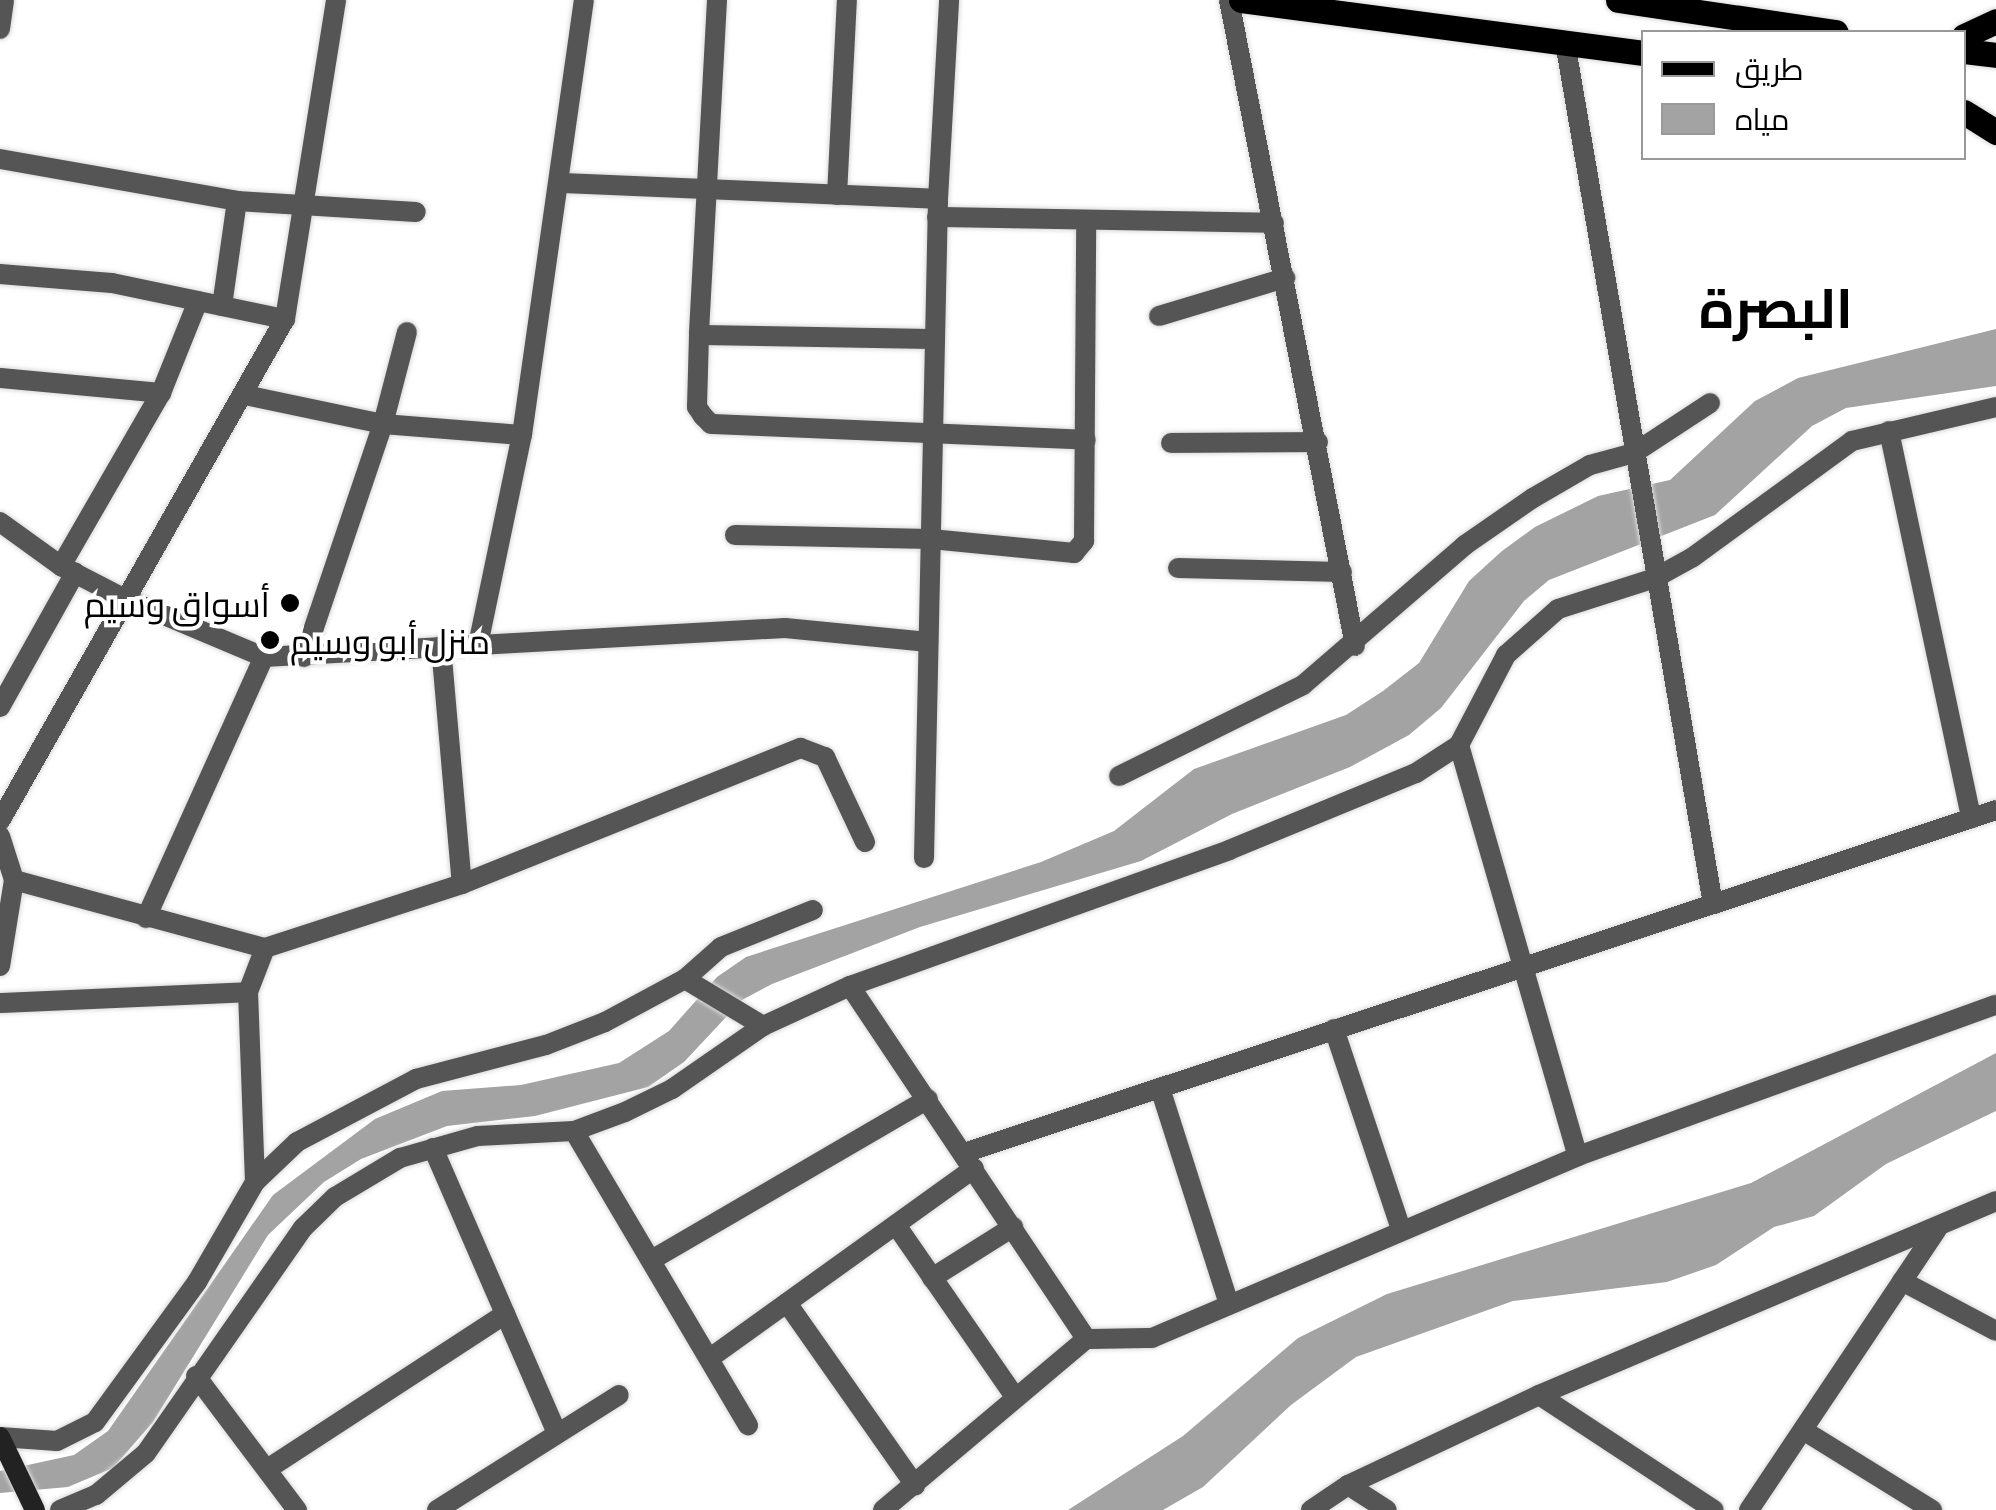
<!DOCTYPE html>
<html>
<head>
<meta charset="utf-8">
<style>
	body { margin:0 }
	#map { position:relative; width:1996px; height:1510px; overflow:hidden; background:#fff; font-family:Commissioner,Cairo,sans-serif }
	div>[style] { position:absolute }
	.water>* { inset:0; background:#a3a3a3 }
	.roads { filter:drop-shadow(0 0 2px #dbdbdb) drop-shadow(0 0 2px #dbdbdb) }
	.street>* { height:20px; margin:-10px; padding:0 10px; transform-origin:10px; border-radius:10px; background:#555 }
	.secondary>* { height:20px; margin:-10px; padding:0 10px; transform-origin:10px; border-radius:10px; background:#222 }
	.primary>* { height:25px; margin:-12.5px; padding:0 12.5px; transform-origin:12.5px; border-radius:12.5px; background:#000 }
	.dots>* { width:28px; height:28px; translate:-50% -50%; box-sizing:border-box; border:5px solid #fff; border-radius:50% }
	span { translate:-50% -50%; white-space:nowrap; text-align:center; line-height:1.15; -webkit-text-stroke:8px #fff; paint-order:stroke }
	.poi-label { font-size:35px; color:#000 }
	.right { translate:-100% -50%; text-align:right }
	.left { translate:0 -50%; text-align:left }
	.town-label { font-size:55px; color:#000; font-weight:700 }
	.legend { position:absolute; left:1641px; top:30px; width:325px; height:130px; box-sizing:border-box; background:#fff; border:2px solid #999; margin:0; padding:12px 18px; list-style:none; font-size:30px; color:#000 }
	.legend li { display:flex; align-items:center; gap:20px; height:50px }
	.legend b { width:50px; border:2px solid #999 }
</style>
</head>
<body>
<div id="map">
	<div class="water">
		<i style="clip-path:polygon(1996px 329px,1996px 386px,1846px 408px,1812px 426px,1715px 515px,1549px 580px,1524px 601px,1441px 708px,1409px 735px,1350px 767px,1232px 814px,1141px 861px,920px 927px,772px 984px,742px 1000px,684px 1062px,648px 1087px,535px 1116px,447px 1126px,361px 1159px,324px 1182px,268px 1235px,153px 1422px,113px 1468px,68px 1487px,0 1493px,0 1471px,74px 1455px,108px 1431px,273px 1195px,375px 1119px,442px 1091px,521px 1085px,619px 1063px,669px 1031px,717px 977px,746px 957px,1041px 862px,1114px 831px,1194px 769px,1346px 715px,1383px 691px,1419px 663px,1469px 581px,1502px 551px,1535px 527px,1598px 496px,1670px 480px,1755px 401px,1798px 378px)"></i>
		<i style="clip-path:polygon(1996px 1053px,1996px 1111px,1886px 1164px,1814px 1216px,1774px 1227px,1716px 1265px,1667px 1282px,1513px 1301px,1356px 1357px,1291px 1405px,1203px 1487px,1163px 1510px,1068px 1510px,1183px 1436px,1298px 1338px,1387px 1294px,1751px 1183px)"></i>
	</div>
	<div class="roads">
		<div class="street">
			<i style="left:717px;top:0;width:335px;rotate:93.1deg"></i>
			<i style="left:699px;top:335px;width:72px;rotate:91.6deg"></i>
			<i style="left:697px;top:407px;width:11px;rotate:56deg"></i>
			<i style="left:703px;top:416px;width:11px;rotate:45deg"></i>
			<i style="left:711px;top:424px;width:375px;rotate:2.4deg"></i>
			<i style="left:1229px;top:0;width:658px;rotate:78.96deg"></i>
			<i style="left:0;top:29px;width:29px;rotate:-82deg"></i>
			<i style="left:1565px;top:42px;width:875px;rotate:80.26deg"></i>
			<i style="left:0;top:159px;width:241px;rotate:10deg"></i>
			<i style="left:237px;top:201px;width:179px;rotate:3.5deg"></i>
			<i style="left:561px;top:183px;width:377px;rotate:2.4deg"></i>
			<i style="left:837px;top:195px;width:195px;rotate:-87.1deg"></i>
			<i style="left:937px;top:217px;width:337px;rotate:1deg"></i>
			<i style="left:0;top:274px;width:112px;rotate:4.6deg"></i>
			<i style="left:112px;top:283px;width:177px;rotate:11.8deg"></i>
			<i style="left:222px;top:306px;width:106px;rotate:-81.9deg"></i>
			<i style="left:1159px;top:316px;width:132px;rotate:-16.8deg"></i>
			<i style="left:699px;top:335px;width:236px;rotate:1deg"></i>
			<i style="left:0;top:378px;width:162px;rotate:5.3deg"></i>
			<i style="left:245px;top:395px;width:141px;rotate:11.9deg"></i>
			<i style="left:383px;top:424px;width:139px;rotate:4.5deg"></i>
			<i style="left:1889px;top:431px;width:396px;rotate:78deg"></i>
			<i style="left:1171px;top:443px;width:147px;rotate:-0.4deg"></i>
			<i style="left:0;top:522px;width:75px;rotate:35.8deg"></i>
			<i style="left:61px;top:566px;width:68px;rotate:27.3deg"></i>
			<i style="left:121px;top:597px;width:155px;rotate:22.8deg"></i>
			<i style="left:264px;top:657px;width:522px;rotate:-3.19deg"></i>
			<i style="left:785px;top:628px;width:144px;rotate:5.6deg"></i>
			<i style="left:735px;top:535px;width:196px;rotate:1.2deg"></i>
			<i style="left:931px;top:539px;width:144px;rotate:5.6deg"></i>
			<i style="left:1074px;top:553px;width:16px;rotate:-50deg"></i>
			<i style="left:1084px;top:541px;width:321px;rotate:-89.6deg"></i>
			<i style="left:61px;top:566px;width:200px;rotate:-60deg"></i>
			<i style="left:161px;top:393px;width:99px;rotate:-68.1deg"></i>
			<i style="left:1178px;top:568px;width:164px;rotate:1.4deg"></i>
			<i style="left:478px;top:645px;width:215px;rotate:-78.2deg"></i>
			<i style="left:522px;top:435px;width:439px;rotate:-81.9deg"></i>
			<i style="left:441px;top:646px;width:239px;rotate:85deg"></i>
			<i style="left:304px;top:657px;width:246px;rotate:-71.3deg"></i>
			<i style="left:383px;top:424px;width:95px;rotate:-75.4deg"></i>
			<i style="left:0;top:707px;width:154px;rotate:-60.8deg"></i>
			<i style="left:1459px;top:745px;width:428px;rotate:73.9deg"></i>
			<i style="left:1119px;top:776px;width:205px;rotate:-26.3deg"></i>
			<i style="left:1303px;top:685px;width:214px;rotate:-40.8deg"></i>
			<i style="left:1465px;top:545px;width:83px;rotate:-34.7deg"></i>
			<i style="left:1533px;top:498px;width:66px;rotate:-30.1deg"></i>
			<i style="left:1590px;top:465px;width:46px;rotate:-15.3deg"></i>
			<i style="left:1634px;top:453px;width:91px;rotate:-33.3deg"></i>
			<i style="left:0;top:821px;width:577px;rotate:-60.42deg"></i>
			<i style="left:285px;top:319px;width:323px;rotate:-80.9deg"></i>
			<i style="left:0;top:836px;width:46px;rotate:72.3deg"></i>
			<i style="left:14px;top:880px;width:87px;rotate:99.2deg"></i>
			<i style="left:924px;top:858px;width:659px;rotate:-88.78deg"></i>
			<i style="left:938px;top:199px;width:199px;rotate:-86.8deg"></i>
			<i style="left:14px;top:880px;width:260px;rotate:15.2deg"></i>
			<i style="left:265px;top:948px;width:207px;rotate:-18deg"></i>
			<i style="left:462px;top:884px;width:365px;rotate:-21.9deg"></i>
			<i style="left:801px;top:748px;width:26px;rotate:21deg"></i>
			<i style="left:825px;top:757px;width:94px;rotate:64.8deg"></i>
			<i style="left:146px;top:918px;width:286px;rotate:-65.7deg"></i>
			<i style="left:685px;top:979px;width:91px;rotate:31.1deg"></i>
			<i style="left:850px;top:986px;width:425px;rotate:56.2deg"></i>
			<i style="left:0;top:1003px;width:248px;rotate:-2.5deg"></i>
			<i style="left:1334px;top:1029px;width:211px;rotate:71.5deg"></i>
			<i style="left:1160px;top:1088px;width:227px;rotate:72.3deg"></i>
			<i style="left:574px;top:1131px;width:342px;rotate:59.4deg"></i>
			<i style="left:433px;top:1148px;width:311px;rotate:66.5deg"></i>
			<i style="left:964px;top:1153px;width:1088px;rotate:-18.38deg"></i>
			<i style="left:255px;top:1182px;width:190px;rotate:-92.1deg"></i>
			<i style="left:248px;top:992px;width:47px;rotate:-68.9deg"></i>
			<i style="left:896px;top:1225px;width:209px;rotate:55.3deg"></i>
			<i style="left:653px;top:1259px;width:318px;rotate:-30.2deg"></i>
			<i style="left:932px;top:1278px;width:96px;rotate:-32.2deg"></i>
			<i style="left:1902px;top:1281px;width:106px;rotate:28deg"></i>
			<i style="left:787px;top:1303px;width:223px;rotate:54.9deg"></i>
			<i style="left:710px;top:1358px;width:325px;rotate:-35.7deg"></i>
			<i style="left:196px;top:1376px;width:168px;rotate:53deg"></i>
			<i style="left:1539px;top:1395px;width:209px;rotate:33.3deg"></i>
			<i style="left:1803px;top:1430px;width:152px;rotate:31.8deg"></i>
			<i style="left:0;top:1437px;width:57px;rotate:4deg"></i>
			<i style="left:57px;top:1441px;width:42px;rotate:-26.6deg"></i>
			<i style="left:95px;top:1422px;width:173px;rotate:-53.9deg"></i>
			<i style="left:197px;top:1282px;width:116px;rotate:-59.9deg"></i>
			<i style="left:255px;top:1182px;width:58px;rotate:-43.6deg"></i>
			<i style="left:297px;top:1142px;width:135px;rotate:-27.9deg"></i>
			<i style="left:416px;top:1079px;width:134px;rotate:-14.7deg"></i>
			<i style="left:546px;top:1045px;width:63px;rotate:-21.3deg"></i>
			<i style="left:605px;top:1022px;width:91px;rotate:-28.3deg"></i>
			<i style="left:685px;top:979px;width:48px;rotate:-41.6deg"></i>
			<i style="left:721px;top:947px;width:99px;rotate:-21.9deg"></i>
			<i style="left:269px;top:1468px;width:282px;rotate:-33.1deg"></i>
			<i style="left:1348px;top:1485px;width:46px;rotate:32.7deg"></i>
			<i style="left:60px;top:1510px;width:39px;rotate:-23deg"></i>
			<i style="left:96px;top:1495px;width:65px;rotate:-40deg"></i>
			<i style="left:146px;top:1453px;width:274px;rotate:-55.1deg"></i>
			<i style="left:303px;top:1228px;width:45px;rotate:-44.1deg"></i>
			<i style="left:335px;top:1197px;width:76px;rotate:-31deg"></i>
			<i style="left:400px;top:1158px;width:81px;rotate:-15.8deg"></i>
			<i style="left:478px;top:1136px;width:96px;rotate:-3deg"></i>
			<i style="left:574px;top:1131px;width:54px;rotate:-20.4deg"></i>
			<i style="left:625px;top:1112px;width:52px;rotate:-26.1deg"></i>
			<i style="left:672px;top:1089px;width:111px;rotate:-34.7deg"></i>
			<i style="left:763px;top:1026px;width:96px;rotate:-24.7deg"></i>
			<i style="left:850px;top:986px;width:403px;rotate:-19.7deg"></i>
			<i style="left:1229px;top:850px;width:202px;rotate:-22.4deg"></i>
			<i style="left:1416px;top:773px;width:51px;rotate:-33.1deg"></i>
			<i style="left:1459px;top:745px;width:102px;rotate:-62.4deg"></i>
			<i style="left:1506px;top:655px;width:69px;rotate:-41.5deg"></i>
			<i style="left:1558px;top:609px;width:102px;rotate:-17.7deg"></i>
			<i style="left:1655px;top:578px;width:43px;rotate:-28.9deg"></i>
			<i style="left:1693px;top:557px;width:197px;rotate:-36.1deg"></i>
			<i style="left:1852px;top:441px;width:148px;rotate:-13.3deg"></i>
			<i style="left:437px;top:1510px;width:215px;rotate:-32.3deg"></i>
			<i style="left:883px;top:1510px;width:265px;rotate:-40.1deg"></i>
			<i style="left:1086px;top:1339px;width:66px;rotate:-0.9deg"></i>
			<i style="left:1152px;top:1338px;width:463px;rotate:-23.1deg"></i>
			<i style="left:1578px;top:1156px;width:444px;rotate:-19.9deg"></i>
			<i style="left:1311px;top:1510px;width:45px;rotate:-34deg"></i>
			<i style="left:1348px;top:1485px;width:211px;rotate:-25.2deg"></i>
			<i style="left:1539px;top:1395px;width:496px;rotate:-23deg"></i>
			<i style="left:1749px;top:1510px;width:338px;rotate:-56.2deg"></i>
		</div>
		<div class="secondary">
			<i style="left:0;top:1437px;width:81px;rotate:64.4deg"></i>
		</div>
		<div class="primary">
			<i style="left:1241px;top:0;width:406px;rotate:7.5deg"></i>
			<i style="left:1618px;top:0;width:220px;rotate:8.4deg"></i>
			<i style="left:1964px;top:36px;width:35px;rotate:-25deg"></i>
			<i style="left:1964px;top:51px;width:32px;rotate:7deg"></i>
			<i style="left:1964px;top:112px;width:38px;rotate:32deg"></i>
		</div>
	</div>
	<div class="dots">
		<i style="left:290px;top:603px;background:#000"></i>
		<i style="left:270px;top:640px;background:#000"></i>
	</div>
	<div class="poi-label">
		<span class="right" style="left:270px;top:603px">أسواق وسيم</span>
		<span class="left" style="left:290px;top:640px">منزل أبو وسيم</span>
	</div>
	<div class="town-label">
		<span style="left:1776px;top:306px">البصرة</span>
	</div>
	<ul class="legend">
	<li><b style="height:12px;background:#000"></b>طريق</li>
	<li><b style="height:28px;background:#a3a3a3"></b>مياه</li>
	</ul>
</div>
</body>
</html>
